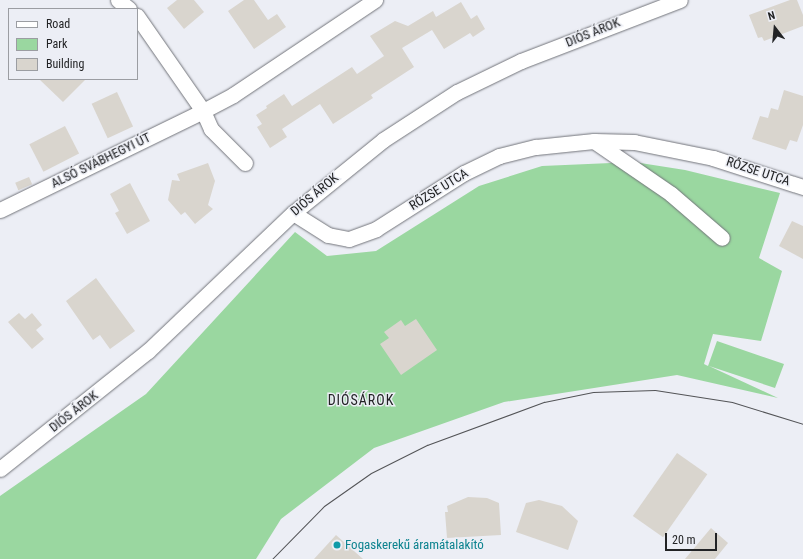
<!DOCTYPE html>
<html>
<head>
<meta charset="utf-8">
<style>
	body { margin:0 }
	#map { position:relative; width:803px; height:559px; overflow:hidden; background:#eceef5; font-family:"Roboto Condensed",sans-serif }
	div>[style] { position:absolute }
	.green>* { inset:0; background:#9ad7a0 }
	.building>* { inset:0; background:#d9d5ce; transform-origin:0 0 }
	.roads { filter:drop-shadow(0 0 1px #72747a) drop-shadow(0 0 1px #72747a) }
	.street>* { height:15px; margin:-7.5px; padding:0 7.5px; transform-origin:7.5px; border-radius:7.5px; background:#fff }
	.tram>* { height:1px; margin:-0.5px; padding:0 0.5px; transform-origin:0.5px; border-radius:0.5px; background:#535457 }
	.dots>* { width:11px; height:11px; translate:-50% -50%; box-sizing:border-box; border:2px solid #eceef5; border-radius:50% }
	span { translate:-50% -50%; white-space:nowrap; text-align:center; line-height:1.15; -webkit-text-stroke:3px #eceef5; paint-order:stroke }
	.street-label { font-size:13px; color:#222325 }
	.culture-label { font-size:13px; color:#0d838f }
	.left { translate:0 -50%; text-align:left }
	.neighbourhood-label { font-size:14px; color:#222325; letter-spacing:1px }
	.legend { position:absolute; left:8px; top:8px; width:130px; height:72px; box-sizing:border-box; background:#eceef5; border:1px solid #9b9da2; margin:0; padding:5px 7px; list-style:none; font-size:12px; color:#222325 }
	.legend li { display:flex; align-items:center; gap:8px; height:20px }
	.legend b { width:20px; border:1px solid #9b9da2 }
	.north { position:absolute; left:755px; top:8px; width:40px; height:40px; -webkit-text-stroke:3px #eceef5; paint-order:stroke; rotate:344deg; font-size:11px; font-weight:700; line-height:16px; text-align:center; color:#222325 }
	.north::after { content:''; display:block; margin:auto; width:14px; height:18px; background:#222325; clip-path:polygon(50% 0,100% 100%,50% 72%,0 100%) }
	.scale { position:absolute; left:665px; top:533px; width:52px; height:18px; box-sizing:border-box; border:2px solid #222325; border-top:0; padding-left:5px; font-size:12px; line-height:14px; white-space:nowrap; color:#222325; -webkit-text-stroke:3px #eceef5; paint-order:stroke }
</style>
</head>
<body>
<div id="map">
	<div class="green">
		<i style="clip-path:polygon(634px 162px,685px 170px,780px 193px,759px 258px,782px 271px,761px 341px,713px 334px,704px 364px,708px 366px,717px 341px,784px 364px,775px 388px,709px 366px,778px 398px,677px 375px,504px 402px,374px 448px,281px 519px,256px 559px,0 559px,0 496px,146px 394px,295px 232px,327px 256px,376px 251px,479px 186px,542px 166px)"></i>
	</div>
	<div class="building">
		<i style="clip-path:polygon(177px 0,194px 0,204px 12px,184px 29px,167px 8px)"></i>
		<i style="clip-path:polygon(244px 0,254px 0,268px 20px,277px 14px,286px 27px,254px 49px,228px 11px)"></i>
		<i style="clip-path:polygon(790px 0,797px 0,803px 15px,803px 26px,764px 41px,762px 37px,758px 38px,749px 15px)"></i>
		<i style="clip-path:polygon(461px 2px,471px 19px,477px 15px,485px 29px,473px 37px,470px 33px,444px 49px,432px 30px,402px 48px,414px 67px,371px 95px,373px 98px,333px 124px,320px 104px,282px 129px,287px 137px,270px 148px,257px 127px,262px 124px,256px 115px,267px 108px,266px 106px,284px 94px,292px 106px,352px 67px,357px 74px,384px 56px,370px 36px,395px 21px,408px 26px,433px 11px,436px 17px)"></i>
		<i style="clip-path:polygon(39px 79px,86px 79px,63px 102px)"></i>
		<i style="clip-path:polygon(784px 90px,803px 96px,803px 125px,797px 142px,790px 140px,786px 150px,752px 139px,760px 116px,768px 118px,771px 108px,778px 110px)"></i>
		<i style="left:117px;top:92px;width:38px;height:28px;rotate:65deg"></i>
		<i style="left:65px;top:126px;width:31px;height:40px;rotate:63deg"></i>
		<i style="clip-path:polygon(208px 163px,215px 181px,208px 205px,213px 209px,195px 224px,185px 212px,181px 215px,168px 200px,172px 180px,180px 181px,177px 174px)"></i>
		<i style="left:29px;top:177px;width:8px;height:15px;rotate:67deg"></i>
		<i style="clip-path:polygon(130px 183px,150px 221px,127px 234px,115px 213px,119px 211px,110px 194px)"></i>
		<i style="clip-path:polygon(792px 221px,803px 226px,803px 259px,779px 246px)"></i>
		<i style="clip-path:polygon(96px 278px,135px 331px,110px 349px,100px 335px,93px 340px,66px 301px)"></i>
		<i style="clip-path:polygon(19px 313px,25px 319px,32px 313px,42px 325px,36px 330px,44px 339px,32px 349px,8px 322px)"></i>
		<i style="clip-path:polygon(416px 319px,437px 350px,401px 375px,380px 344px,389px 338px,384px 332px,401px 320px,405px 326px)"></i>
		<i style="left:677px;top:453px;width:37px;height:77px;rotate:35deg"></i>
		<i style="clip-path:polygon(468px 497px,487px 498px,499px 503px,501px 535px,447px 538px,445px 512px,448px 512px,447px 506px)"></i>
		<i style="clip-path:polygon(539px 500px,562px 506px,578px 521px,568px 550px,516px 532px,526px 503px)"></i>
		<i style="clip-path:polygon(711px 528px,728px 543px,715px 559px,685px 559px)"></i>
		<i style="clip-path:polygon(336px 535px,363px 559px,314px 559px)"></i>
	</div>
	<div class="roads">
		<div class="street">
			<i style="left:118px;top:0;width:14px;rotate:39deg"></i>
			<i style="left:137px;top:16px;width:116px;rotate:55.2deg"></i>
			<i style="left:203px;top:111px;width:34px;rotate:-28deg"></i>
			<i style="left:233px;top:95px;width:171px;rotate:-33.8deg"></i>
			<i style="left:594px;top:141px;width:93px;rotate:34.5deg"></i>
			<i style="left:671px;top:194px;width:67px;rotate:40.8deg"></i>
			<i style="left:0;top:210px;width:226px;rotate:-26deg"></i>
			<i style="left:203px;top:111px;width:20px;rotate:66deg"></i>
			<i style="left:211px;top:129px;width:48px;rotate:45deg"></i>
			<i style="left:293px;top:213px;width:41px;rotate:32.2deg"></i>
			<i style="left:328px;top:235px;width:21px;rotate:11deg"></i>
			<i style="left:349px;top:239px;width:29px;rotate:-20deg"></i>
			<i style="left:376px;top:229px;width:104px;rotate:-32.5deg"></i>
			<i style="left:464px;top:173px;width:39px;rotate:-26deg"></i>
			<i style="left:499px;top:156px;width:38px;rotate:-14deg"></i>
			<i style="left:536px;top:147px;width:58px;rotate:-5.9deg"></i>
			<i style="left:594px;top:141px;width:40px;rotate:1.4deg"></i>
			<i style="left:634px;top:142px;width:81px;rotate:11.4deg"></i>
			<i style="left:713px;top:158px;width:95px;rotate:17.9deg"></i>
			<i style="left:0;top:469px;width:189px;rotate:-38.6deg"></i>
			<i style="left:148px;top:351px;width:200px;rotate:-43.6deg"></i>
			<i style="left:293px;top:213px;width:116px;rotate:-39deg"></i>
			<i style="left:383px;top:140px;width:88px;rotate:-33deg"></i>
			<i style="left:457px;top:92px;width:71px;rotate:-25.8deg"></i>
			<i style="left:521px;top:61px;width:170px;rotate:-21deg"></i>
		</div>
	</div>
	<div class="tram">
		<i style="left:272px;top:559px;width:74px;rotate:-45.5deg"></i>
		<i style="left:324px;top:506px;width:57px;rotate:-35.1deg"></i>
		<i style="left:371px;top:473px;width:63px;rotate:-26.6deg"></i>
		<i style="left:427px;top:445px;width:125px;rotate:-20.2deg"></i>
		<i style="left:544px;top:402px;width:50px;rotate:-11.5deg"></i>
		<i style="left:593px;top:392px;width:62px;rotate:-1.8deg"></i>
		<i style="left:655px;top:390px;width:78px;rotate:8.9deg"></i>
		<i style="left:732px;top:402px;width:74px;rotate:17.2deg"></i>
	</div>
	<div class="dots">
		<i style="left:337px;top:545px;background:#0f9aa8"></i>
	</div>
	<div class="street-label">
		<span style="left:593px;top:33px;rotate:-22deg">DIÓS ÁROK</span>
		<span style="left:101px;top:161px;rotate:-26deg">ALSÓ SVÁBHEGYI ÚT</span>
		<span style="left:758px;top:172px;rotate:18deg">RŐZSE UTCA</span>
		<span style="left:439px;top:190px;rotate:-32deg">RŐZSE UTCA</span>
		<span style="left:315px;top:195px;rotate:-40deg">DIÓS ÁROK</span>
		<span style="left:74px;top:412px;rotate:-38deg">DIÓS ÁROK</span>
	</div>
	<div class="culture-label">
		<span class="left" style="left:345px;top:545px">Fogaskerekű áramátalakító</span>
	</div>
	<div class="neighbourhood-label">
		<span style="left:361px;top:400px">DIÓSÁROK</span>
	</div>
	<ul class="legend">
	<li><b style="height:5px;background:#fff"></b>Road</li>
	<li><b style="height:11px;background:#9ad7a0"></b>Park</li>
	<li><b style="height:11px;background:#d9d5ce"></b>Building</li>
	</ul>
	<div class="north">N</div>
	<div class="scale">20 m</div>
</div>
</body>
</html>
